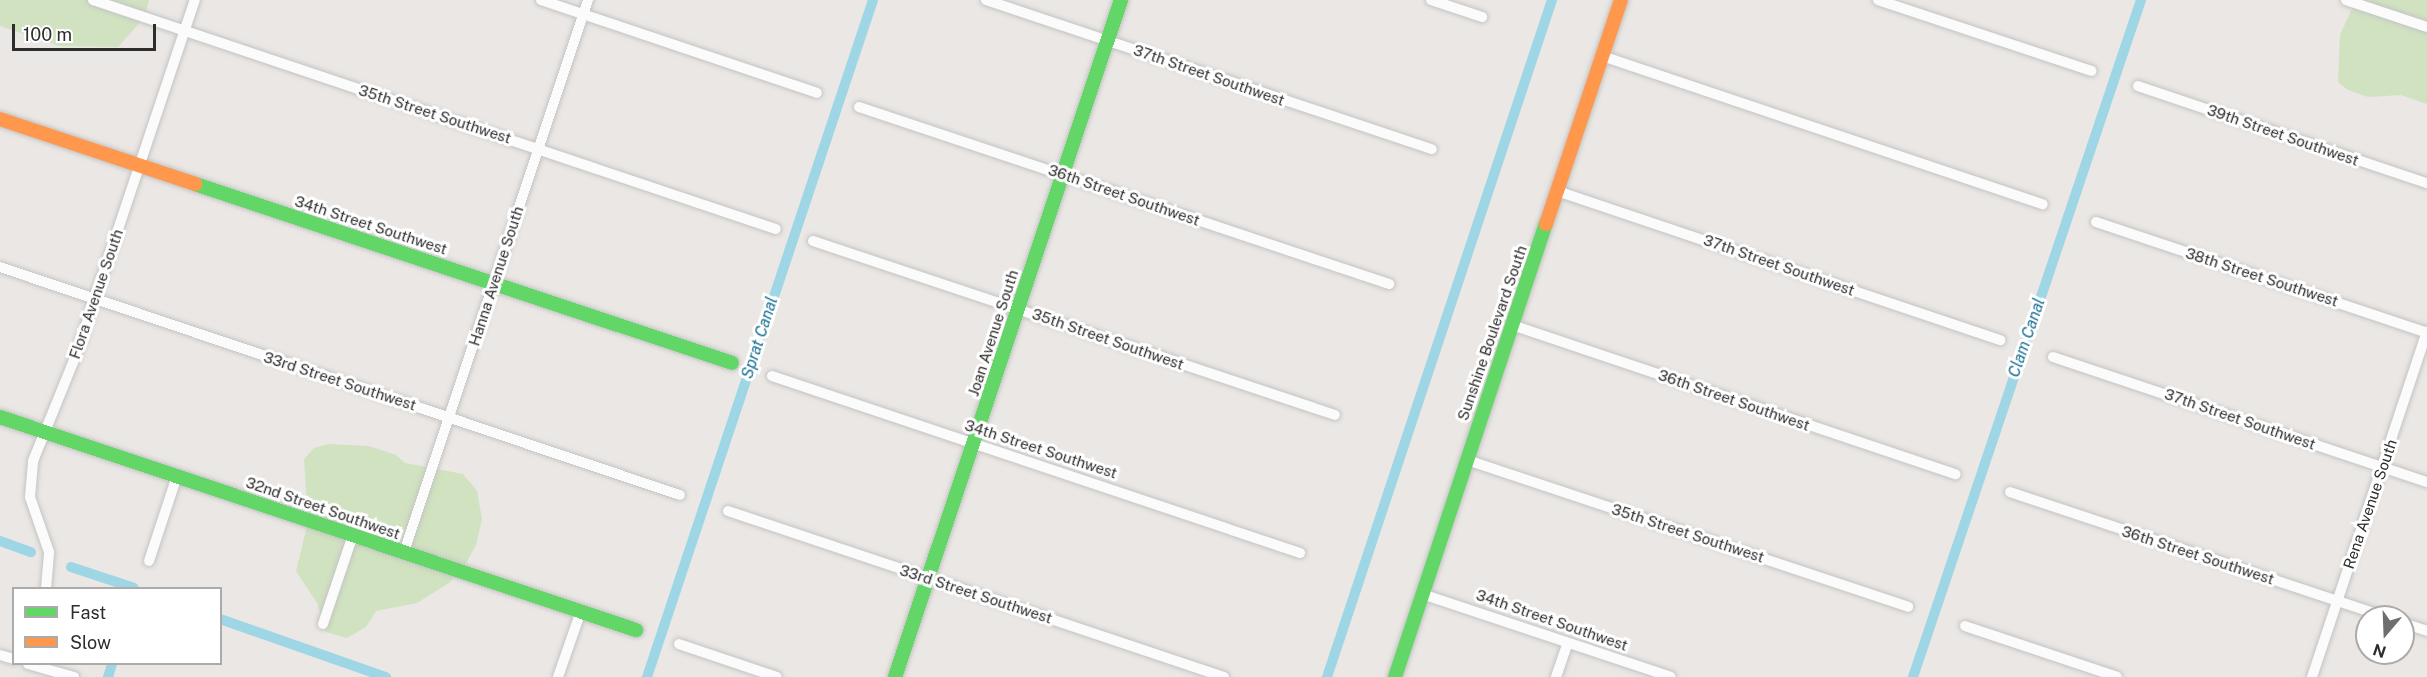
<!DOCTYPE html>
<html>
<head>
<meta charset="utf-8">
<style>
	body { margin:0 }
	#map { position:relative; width:2427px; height:677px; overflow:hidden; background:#eae7e4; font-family:"Public Sans",sans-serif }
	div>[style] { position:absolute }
	.green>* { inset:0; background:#d0e2c0 }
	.canal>* { height:10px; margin:-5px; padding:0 5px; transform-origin:5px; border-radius:5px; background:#9ed6e5 }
	.roads { filter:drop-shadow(0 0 2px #c4c4c3) drop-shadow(0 0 2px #c4c4c3) }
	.street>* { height:10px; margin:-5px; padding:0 5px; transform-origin:5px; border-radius:5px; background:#fcfbfb }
	.fast>* { height:14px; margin:-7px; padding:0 7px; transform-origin:7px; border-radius:7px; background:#63d668 }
	.slow>* { height:14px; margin:-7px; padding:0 7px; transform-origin:7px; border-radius:7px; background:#ff974d }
	span { translate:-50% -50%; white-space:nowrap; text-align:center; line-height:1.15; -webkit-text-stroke:6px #fff; paint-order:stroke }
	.street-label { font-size:15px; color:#2d2d2d }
	.water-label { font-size:16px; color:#1a7094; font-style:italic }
	.legend { position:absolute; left:12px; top:587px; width:210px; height:78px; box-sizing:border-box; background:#fff; border:2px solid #ababab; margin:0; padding:8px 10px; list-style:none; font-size:18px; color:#2d2d2d }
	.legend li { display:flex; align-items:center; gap:12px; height:30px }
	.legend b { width:30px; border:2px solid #ababab }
	.north { position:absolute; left:2355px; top:605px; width:60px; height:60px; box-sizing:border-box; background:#fff; border:2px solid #ababab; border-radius:50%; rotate:199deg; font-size:16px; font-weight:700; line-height:24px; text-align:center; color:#2d2d2d }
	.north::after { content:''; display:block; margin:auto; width:21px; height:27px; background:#6f6e6d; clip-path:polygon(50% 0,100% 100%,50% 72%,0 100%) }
	.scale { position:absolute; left:12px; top:24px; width:144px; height:27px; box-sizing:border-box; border:3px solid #2d2d2d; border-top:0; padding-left:8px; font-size:18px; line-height:21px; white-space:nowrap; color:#2d2d2d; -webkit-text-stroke:4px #fff; paint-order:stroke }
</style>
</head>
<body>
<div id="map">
	<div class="green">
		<i style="clip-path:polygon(0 0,149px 0,144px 18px,118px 47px,59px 46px,0 26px)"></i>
		<i style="clip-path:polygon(2356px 0,2427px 0,2427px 104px,2401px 95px,2368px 97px,2348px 90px,2338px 82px,2340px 35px)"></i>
		<i style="clip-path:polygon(328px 444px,369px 446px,396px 455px,405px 463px,463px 474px,477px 491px,482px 519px,476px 545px,464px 567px,449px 583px,417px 603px,376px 611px,366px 627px,347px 638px,326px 632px,317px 603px,296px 571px,308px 522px,304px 459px,314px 448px)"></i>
	</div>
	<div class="canal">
		<i style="left:0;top:541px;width:33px;rotate:20deg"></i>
		<i style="left:71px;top:567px;width:66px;rotate:18.4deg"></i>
		<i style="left:220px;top:619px;width:176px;rotate:19.3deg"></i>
		<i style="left:108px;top:677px;width:14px;rotate:-73deg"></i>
		<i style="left:647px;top:677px;width:714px;rotate:-71.54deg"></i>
		<i style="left:1327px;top:677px;width:713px;rotate:-71.62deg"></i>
		<i style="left:1913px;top:677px;width:714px;rotate:-71.39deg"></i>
	</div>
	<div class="roads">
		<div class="street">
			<i style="left:93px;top:0;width:720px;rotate:18.54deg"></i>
			<i style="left:541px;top:0;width:291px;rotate:18.6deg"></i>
			<i style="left:986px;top:0;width:470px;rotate:18.5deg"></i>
			<i style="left:1431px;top:0;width:54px;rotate:18.4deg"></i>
			<i style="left:1878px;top:0;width:225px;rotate:18.4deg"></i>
			<i style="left:2346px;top:0;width:85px;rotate:18.4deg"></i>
			<i style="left:1602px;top:56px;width:465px;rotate:18.6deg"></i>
			<i style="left:2138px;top:86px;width:305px;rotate:18.6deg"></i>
			<i style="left:859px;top:107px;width:559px;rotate:18.47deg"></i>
			<i style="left:1557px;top:191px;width:468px;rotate:18.6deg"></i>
			<i style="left:2096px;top:222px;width:349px;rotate:18.5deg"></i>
			<i style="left:813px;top:241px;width:550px;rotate:18.43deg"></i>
			<i style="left:0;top:267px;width:717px;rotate:18.54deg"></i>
			<i style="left:1512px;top:325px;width:468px;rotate:18.6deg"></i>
			<i style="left:2053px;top:357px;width:394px;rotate:18.5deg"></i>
			<i style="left:772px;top:376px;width:557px;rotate:18.53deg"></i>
			<i style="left:1467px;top:460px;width:465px;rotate:18.4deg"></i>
			<i style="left:2010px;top:492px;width:395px;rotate:18.4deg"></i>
			<i style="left:728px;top:511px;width:523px;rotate:18.5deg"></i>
			<i style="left:404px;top:552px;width:582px;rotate:-71.57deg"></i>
			<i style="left:149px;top:561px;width:89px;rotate:-71.8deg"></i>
			<i style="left:46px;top:588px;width:36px;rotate:-85deg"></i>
			<i style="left:49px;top:552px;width:58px;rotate:-109.1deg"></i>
			<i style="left:30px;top:497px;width:36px;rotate:-85deg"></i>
			<i style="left:33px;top:461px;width:114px;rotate:-67.9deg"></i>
			<i style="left:76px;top:355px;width:374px;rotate:-71.5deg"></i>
			<i style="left:1422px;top:594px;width:262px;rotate:18.4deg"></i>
			<i style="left:2403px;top:623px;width:25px;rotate:18deg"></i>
			<i style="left:323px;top:624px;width:94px;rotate:-71.4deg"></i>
			<i style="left:1965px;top:626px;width:160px;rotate:18.5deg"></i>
			<i style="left:679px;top:644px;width:103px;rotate:18.6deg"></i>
			<i style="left:0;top:655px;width:15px;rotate:16deg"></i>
			<i style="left:28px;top:664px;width:48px;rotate:15.8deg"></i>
			<i style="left:558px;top:677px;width:70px;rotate:-70.8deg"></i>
			<i style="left:1556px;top:677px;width:36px;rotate:-71deg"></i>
			<i style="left:2312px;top:677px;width:364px;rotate:-71.6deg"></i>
		</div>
		<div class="fast">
			<i style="left:195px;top:184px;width:566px;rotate:18.43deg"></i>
			<i style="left:0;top:417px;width:671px;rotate:18.52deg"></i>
			<i style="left:895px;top:677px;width:714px;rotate:-71.54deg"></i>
			<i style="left:1395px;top:677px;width:478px;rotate:-71.6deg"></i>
		</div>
		<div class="slow">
			<i style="left:0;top:119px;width:206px;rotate:18.4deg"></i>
			<i style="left:1546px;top:224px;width:236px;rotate:-71.5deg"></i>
		</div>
	</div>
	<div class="street-label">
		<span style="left:1209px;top:75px;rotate:19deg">37th Street Southwest</span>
		<span style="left:435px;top:114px;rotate:18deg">35th Street Southwest</span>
		<span style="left:2283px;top:135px;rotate:19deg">39th Street Southwest</span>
		<span style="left:1124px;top:195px;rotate:19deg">36th Street Southwest</span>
		<span style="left:371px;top:225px;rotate:18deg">34th Street Southwest</span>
		<span style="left:1779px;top:265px;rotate:19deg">37th Street Southwest</span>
		<span style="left:496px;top:276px;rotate:-72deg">Hanna Avenue South</span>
		<span style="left:2262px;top:277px;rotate:18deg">38th Street Southwest</span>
		<span style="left:96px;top:294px;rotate:-71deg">Flora Avenue South</span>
		<span style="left:993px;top:333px;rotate:-72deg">Joan Avenue South</span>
		<span style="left:1492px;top:333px;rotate:-71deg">Sunshine Boulevard South</span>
		<span style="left:1108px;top:339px;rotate:19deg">35th Street Southwest</span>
		<span style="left:340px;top:381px;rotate:18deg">33rd Street Southwest</span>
		<span style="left:1734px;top:400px;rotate:19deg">36th Street Southwest</span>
		<span style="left:2240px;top:419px;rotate:19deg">37th Street Southwest</span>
		<span style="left:1041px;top:449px;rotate:18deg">34th Street Southwest</span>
		<span style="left:2370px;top:504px;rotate:-71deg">Rena Avenue South</span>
		<span style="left:323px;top:508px;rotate:19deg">32nd Street Southwest</span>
		<span style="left:1688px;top:533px;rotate:18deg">35th Street Southwest</span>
		<span style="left:2198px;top:555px;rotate:18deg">36th Street Southwest</span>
		<span style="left:976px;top:594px;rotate:18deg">33rd Street Southwest</span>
		<span style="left:1552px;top:620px;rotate:19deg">34th Street Southwest</span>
	</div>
	<div class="water-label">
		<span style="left:760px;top:338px;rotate:-72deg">Sprat Canal</span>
		<span style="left:2027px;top:338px;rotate:-71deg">Clam Canal</span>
	</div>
	<ul class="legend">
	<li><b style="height:8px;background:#63d668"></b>Fast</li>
	<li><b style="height:8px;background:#ff974d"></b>Slow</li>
	</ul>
	<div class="north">N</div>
	<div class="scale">100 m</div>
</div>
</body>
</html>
